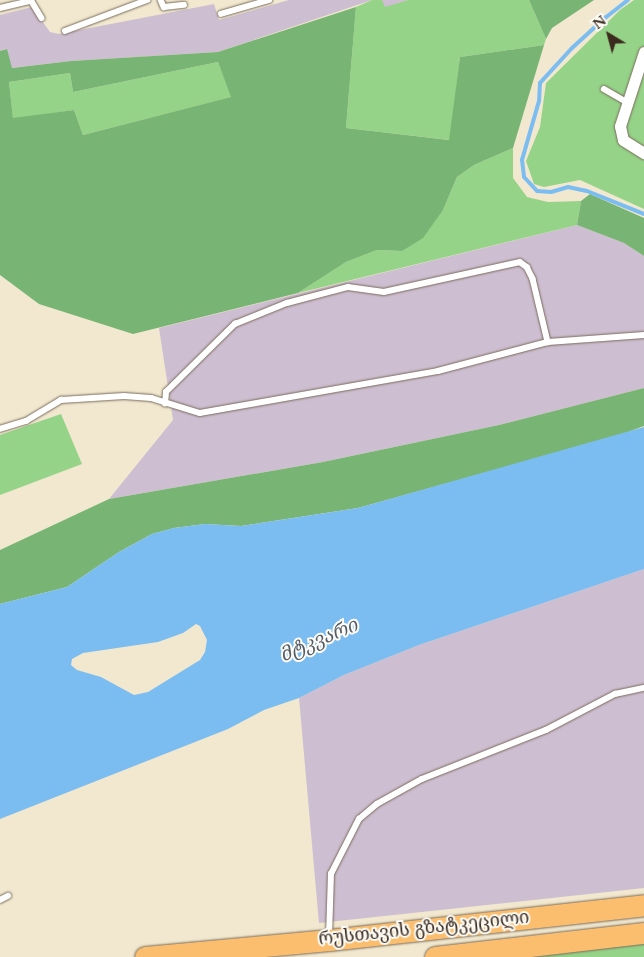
<!DOCTYPE html>
<html>
<head>
<meta charset="utf-8">
<style>
	body { margin:0 }
	#map { position:relative; width:644px; height:957px; overflow:hidden; background:#f1e8cf; font-family:Cardo,"Noto Serif Georgian",serif }
	div>[style] { position:absolute }
	.industrial>* { inset:0; background:#cebed1 }
	.green>* { inset:0; background:#95d388 }
	.forest>* { inset:0; background:#78b574 }
	.water>* { inset:0; background:#7cbdf1 }
	.stream>* { height:4px; margin:-2px; padding:0 2px; transform-origin:2px; border-radius:2px; background:#7cbdf1 }
	.roads { filter:drop-shadow(0 0 1px #7b6c5c) drop-shadow(0 0 1px #7b6c5c) }
	.lane>* { height:5.5px; margin:-2.75px; padding:0 2.75px; transform-origin:2.75px; border-radius:2.75px; background:#fff }
	.street>* { height:11px; margin:-5.5px; padding:0 5.5px; transform-origin:5.5px; border-radius:5.5px; background:#fff }
	.highway>* { height:21px; margin:-10.5px; padding:0 10.5px; transform-origin:10.5px; border-radius:10.5px; background:#fbbe6e }
	span { translate:-50% -50%; white-space:nowrap; text-align:center; line-height:1.15; -webkit-text-stroke:4px #fdfcf7; paint-order:stroke }
	.street-label { font-size:18px; color:#3b2a1e }
	.water-label { font-size:19px; color:#525d68; font-style:italic }
	.north { position:absolute; left:584px; top:10px; width:50px; height:50px; -webkit-text-stroke:4px #fdfcf7; paint-order:stroke; rotate:323deg; font-size:14px; font-weight:700; line-height:20px; text-align:center; color:#3b2a1e }
	.north::after { content:''; display:block; margin:auto; width:18px; height:22px; background:#3b2a1e; clip-path:polygon(50% 0,100% 100%,50% 72%,0 100%) }
</style>
</head>
<body>
<div id="map">
	<div class="industrial">
		<i style="clip-path:polygon(289px 0,372px 0,218px 52px,71px 61px,11px 68px,6px 49px,0 51px,0 15px,32px 7px,50px 32px,59px 34px,214px 4px,219px 20px)"></i>
		<i style="clip-path:polygon(382px 0,408px 0,384px 8px)"></i>
		<i style="clip-path:polygon(577px 225px,624px 243px,644px 256px,644px 388px,499px 425px,323px 462px,109px 499px,173px 420px,159px 328px)"></i>
		<i style="clip-path:polygon(644px 569px,644px 888px,319px 923px,299px 698px,344px 675px,419px 645px)"></i>
	</div>
	<div class="green">
		<i style="clip-path:polygon(372px 0,382px 0,385px 7px,408px 0,529px 0,546px 39px,544px 45px,460px 57px,450px 140px,346px 128px,356px 7px)"></i>
		<i style="clip-path:polygon(634px 0,644px 0,644px 209px,580px 180px,544px 187px,534px 184px,526px 161px,540px 127px,546px 83px,620px 10px)"></i>
		<i style="clip-path:polygon(218px 62px,232px 97px,83px 135px,74px 110px,13px 119px,9px 82px,70px 73px,73px 92px)"></i>
		<i style="clip-path:polygon(513px 148px,513px 178px,527px 197px,548px 202px,581px 201px,577px 225px,298px 293px,346px 262px,377px 250px,402px 251px,443px 210px,457px 177px,474px 165px)"></i>
		<i style="clip-path:polygon(61px 414px,82px 464px,0 495px,0 435px)"></i>
		<i style="clip-path:polygon(644px 941px,644px 957px,490px 957px)"></i>
	</div>
	<div class="forest">
		<i style="clip-path:polygon(529px 0,594px 0,552px 28px,546px 39px)"></i>
		<i style="clip-path:polygon(evenodd,356px 7px,346px 128px,449px 140px,460px 57px,544px 45px,513px 148px,474px 165px,457px 177px,443px 210px,423px 238px,402px 251px,377px 250px,346px 262px,298px 293px,133px 334px,39px 304px,0 275px,0 51px,7px 49px,12px 68px,71px 61px,218px 52px,356px 7px,218px 62px,231px 97px,83px 135px,74px 110px,13px 118px,9px 82px,70px 73px,73px 92px,218px 62px)"></i>
		<i style="clip-path:polygon(590px 194px,644px 218px,644px 256px,624px 243px,577px 225px,581px 201px)"></i>
		<i style="clip-path:polygon(644px 388px,644px 426px,620px 435px,358px 508px,241px 526px,205px 524px,174px 528px,152px 534px,119px 552px,67px 587px,0 604px,0 550px,109px 499px,323px 462px,499px 425px)"></i>
	</div>
	<div class="water">
		<i style="clip-path:polygon(evenodd,644px 427px,644px 569px,419px 645px,344px 675px,299px 698px,264px 710px,228px 729px,0 819px,0 604px,67px 587px,119px 552px,152px 534px,174px 528px,205px 524px,241px 526px,358px 508px,644px 427px,196px 624px,200px 626px,207px 640px,205px 652px,200px 660px,148px 692px,134px 695px,101px 677px,77px 670px,71px 665px,72px 659px,83px 653px,158px 642px,183px 633px,196px 624px)"></i>
	</div>
	<div class="stream">
		<i style="left:628px;top:0;width:28px;rotate:142deg"></i>
		<i style="left:606px;top:17px;width:46px;rotate:137.6deg"></i>
		<i style="left:572px;top:48px;width:47px;rotate:132.4deg"></i>
		<i style="left:540px;top:83px;width:18px;rotate:93deg"></i>
		<i style="left:539px;top:101px;width:61px;rotate:106.1deg"></i>
		<i style="left:522px;top:160px;width:17px;rotate:83deg"></i>
		<i style="left:524px;top:177px;width:19px;rotate:47deg"></i>
		<i style="left:537px;top:191px;width:14px;rotate:4deg"></i>
		<i style="left:551px;top:192px;width:18px;rotate:-16deg"></i>
		<i style="left:568px;top:187px;width:19px;rotate:12deg"></i>
		<i style="left:587px;top:191px;width:61px;rotate:22deg"></i>
	</div>
	<div class="roads">
		<div class="lane">
			<i style="left:31px;top:0;width:21px;rotate:59deg"></i>
			<i style="left:161px;top:0;width:8px;rotate:67deg"></i>
			<i style="left:164px;top:7px;width:20px;rotate:-6deg"></i>
			<i style="left:0;top:8px;width:32px;rotate:-13deg"></i>
			<i style="left:221px;top:14px;width:50px;rotate:-16.3deg"></i>
			<i style="left:65px;top:31px;width:88px;rotate:-20.7deg"></i>
			<i style="left:604px;top:89px;width:28px;rotate:30deg"></i>
			<i style="left:165px;top:404px;width:12px;rotate:-85deg"></i>
			<i style="left:166px;top:392px;width:97px;rotate:-44.6deg"></i>
			<i style="left:235px;top:324px;width:56px;rotate:-22deg"></i>
			<i style="left:287px;top:303px;width:63px;rotate:-14.7deg"></i>
			<i style="left:348px;top:287px;width:36px;rotate:8deg"></i>
			<i style="left:384px;top:292px;width:139px;rotate:-12.4deg"></i>
			<i style="left:520px;top:262px;width:9px;rotate:36deg"></i>
			<i style="left:527px;top:267px;width:13px;rotate:63deg"></i>
			<i style="left:533px;top:279px;width:65px;rotate:76.6deg"></i>
			<i style="left:0;top:429px;width:27px;rotate:-17deg"></i>
			<i style="left:26px;top:421px;width:41px;rotate:-31deg"></i>
			<i style="left:61px;top:400px;width:63px;rotate:-3.6deg"></i>
			<i style="left:124px;top:396px;width:27px;rotate:4deg"></i>
			<i style="left:151px;top:398px;width:51px;rotate:17deg"></i>
			<i style="left:200px;top:413px;width:242px;rotate:-10deg"></i>
			<i style="left:438px;top:371px;width:114px;rotate:-14.8deg"></i>
			<i style="left:548px;top:342px;width:96px;rotate:-4.2deg"></i>
			<i style="left:0;top:900px;width:9px;rotate:-27deg"></i>
			<i style="left:329px;top:937px;width:63px;rotate:-88.2deg"></i>
			<i style="left:331px;top:874px;width:62px;rotate:-63deg"></i>
			<i style="left:359px;top:819px;width:23px;rotate:-40deg"></i>
			<i style="left:377px;top:804px;width:51px;rotate:-29.1deg"></i>
			<i style="left:422px;top:779px;width:133px;rotate:-21.6deg"></i>
			<i style="left:546px;top:730px;width:78px;rotate:-27.6deg"></i>
			<i style="left:615px;top:694px;width:30px;rotate:-12deg"></i>
		</div>
		<div class="street">
			<i style="left:644px;top:52px;width:78px;rotate:108deg"></i>
			<i style="left:620px;top:126px;width:14px;rotate:78deg"></i>
			<i style="left:623px;top:140px;width:25px;rotate:32deg"></i>
		</div>
		<div class="highway">
			<i style="left:145px;top:957px;width:185px;rotate:-5.3deg"></i>
			<i style="left:329px;top:940px;width:317px;rotate:-6.3deg"></i>
			<i style="left:435px;top:957px;width:210px;rotate:-6.6deg"></i>
		</div>
	</div>
	<div class="street-label">
		<span style="left:424px;top:929px;rotate:-6deg">რუსთავის გზატკეცილი</span>
	</div>
	<div class="water-label">
		<span style="left:319px;top:641px;rotate:-23deg">მტკვარი</span>
	</div>
	<div class="north">N</div>
</div>
</body>
</html>
